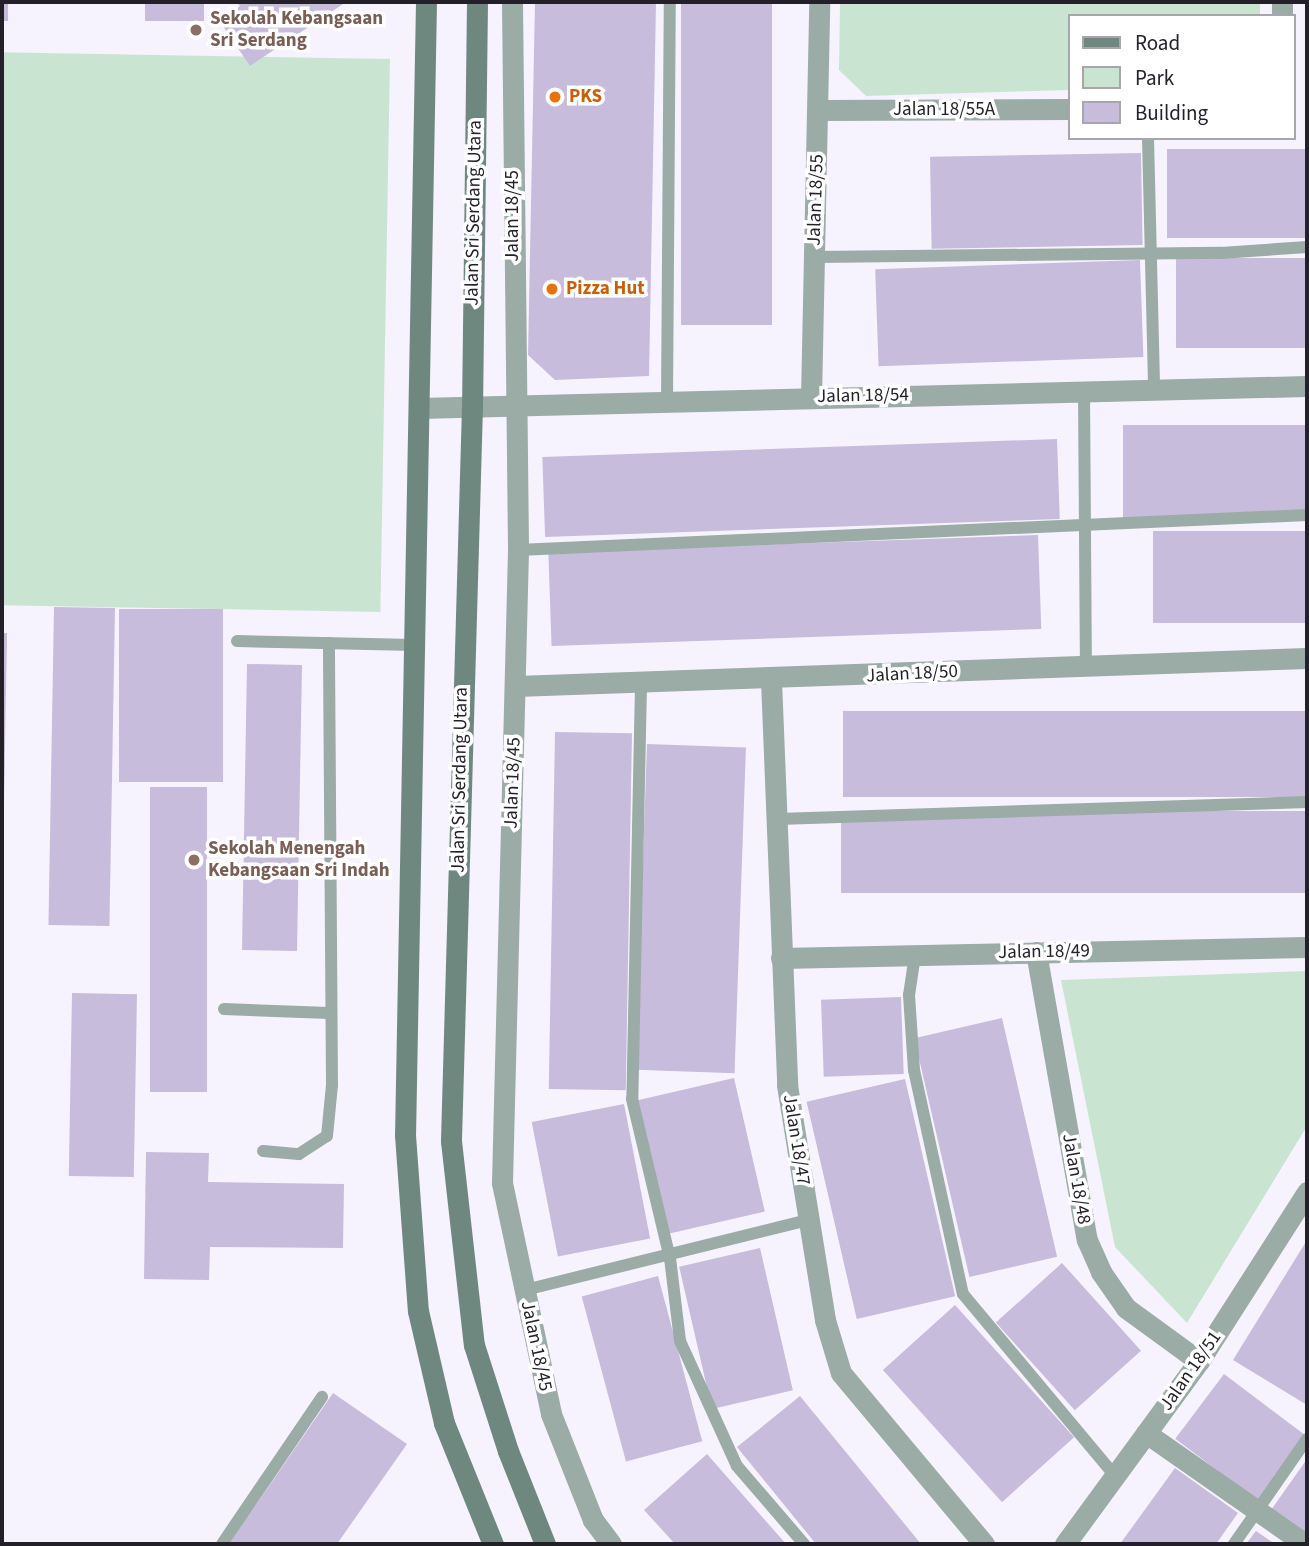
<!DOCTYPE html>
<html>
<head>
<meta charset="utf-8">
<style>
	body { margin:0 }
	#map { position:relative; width:1309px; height:1546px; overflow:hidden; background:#f7f3fe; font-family:"Source Sans 3",sans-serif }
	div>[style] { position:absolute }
	.green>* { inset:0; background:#c9e5d1; transform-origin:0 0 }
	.building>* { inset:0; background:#c7bcdb; transform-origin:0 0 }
	.lane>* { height:12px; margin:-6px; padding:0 6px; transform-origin:6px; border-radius:6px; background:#9baba5 }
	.street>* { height:21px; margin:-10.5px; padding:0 10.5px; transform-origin:10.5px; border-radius:10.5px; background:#9baba5 }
	.secondary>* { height:21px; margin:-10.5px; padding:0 10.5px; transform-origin:10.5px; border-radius:10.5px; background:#6f887f }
	.dots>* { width:19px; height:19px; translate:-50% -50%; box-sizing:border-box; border:4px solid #fff; border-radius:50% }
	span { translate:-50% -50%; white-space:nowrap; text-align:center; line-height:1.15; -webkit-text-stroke:7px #fff; paint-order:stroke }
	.education-label { font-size:19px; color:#785e54; font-weight:700 }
	.left { translate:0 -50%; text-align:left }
	.food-label { font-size:19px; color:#c56008; font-weight:700 }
	.street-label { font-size:19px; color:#24202a }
	.frame { position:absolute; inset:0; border:4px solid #24202a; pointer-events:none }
	.legend { position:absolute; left:1068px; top:14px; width:228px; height:126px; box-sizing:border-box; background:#fff; border:2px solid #a7a6aa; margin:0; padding:9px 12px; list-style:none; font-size:21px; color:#24202a }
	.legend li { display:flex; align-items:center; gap:14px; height:35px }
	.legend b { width:35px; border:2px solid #a7a6aa }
</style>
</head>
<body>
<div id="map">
	<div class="green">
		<i style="clip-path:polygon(840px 2px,1260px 2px,1260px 16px,1069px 16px,1069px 90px,866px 96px,839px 70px)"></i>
		<i style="left:390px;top:59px;width:553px;height:389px;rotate:91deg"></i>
		<i style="clip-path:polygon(1307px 971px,1307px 1126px,1187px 1323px,1115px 1247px,1061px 980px)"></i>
	</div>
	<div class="building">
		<i style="left:2px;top:2px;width:6px;height:19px"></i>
		<i style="left:145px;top:2px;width:59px;height:19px"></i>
		<i style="clip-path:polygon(237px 2px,346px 2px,250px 66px,219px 20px,240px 6px)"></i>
		<i style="clip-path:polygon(535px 2px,656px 2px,649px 376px,555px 380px,528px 355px)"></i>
		<i style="left:681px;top:2px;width:91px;height:323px"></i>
		<i style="left:1307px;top:149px;width:89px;height:140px;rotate:90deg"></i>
		<i style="left:1141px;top:153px;width:92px;height:211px;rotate:89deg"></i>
		<i style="left:1307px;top:258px;width:90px;height:131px;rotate:90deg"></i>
		<i style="left:1140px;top:260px;width:97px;height:265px;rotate:88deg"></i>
		<i style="left:1307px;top:425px;width:95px;height:184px;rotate:90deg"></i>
		<i style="left:1057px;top:439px;width:80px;height:515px;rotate:88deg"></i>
		<i style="left:1307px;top:531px;width:92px;height:154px;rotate:90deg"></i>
		<i style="left:1038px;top:535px;width:94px;height:490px;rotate:88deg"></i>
		<i style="left:54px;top:607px;width:61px;height:318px;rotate:1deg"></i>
		<i style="left:119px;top:609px;width:104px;height:173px"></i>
		<i style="clip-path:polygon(2px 633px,7px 633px,4px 805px,2px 805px)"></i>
		<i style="left:247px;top:664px;width:55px;height:286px;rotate:1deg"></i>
		<i style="left:1307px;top:711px;width:86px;height:464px;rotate:90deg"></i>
		<i style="left:555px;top:732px;width:77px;height:357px;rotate:1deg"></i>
		<i style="left:647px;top:744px;width:99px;height:326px;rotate:2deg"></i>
		<i style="left:150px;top:787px;width:57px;height:305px"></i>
		<i style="left:1307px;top:811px;width:82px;height:466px;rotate:90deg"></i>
		<i style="left:72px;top:993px;width:65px;height:183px;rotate:1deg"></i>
		<i style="left:901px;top:997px;width:77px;height:80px;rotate:88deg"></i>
		<i style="left:1002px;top:1018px;width:245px;height:90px;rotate:77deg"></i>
		<i style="left:734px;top:1078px;width:137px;height:100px;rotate:77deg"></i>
		<i style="left:905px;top:1079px;width:223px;height:101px;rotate:77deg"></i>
		<i style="left:624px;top:1104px;width:137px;height:94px;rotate:79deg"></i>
		<i style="clip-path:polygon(146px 1152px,209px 1153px,208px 1182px,344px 1184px,343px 1248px,210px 1247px,209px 1280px,144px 1279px)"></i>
		<i style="clip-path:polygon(1307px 1240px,1307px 1405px,1233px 1360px)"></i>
		<i style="left:760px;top:1248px;width:146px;height:83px;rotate:77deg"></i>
		<i style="left:1062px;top:1263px;width:118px;height:89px;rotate:48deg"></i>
		<i style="left:658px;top:1276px;width:171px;height:79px;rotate:75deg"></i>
		<i style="left:955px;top:1305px;width:178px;height:97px;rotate:48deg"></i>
		<i style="left:1224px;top:1374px;width:104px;height:81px;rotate:37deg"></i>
		<i style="clip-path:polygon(333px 1393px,407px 1444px,337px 1544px,229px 1544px)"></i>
		<i style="clip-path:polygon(800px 1396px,921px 1544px,816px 1544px,737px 1447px)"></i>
		<i style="clip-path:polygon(707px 1454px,786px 1544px,675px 1544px,644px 1510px)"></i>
		<i style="clip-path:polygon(1307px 1459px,1307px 1535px,1271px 1510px)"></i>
		<i style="clip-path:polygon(1175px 1468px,1238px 1513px,1216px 1544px,1120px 1544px)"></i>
		<i style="clip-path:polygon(1256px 1531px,1275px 1544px,1246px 1544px)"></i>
	</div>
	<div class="lane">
		<i style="left:1148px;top:138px;width:251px;rotate:88.6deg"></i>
		<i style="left:815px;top:257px;width:406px;rotate:-0.6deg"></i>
		<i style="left:1221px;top:253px;width:86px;rotate:-4deg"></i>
		<i style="left:1084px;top:391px;width:275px;rotate:89.6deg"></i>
		<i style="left:667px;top:401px;width:399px;rotate:-89.6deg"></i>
		<i style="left:518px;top:550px;width:790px;rotate:-2.54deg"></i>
		<i style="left:237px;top:641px;width:177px;rotate:1.3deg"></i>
		<i style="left:641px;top:685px;width:414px;rotate:91.2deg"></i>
		<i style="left:632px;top:1099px;width:163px;rotate:76.6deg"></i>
		<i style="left:670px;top:1258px;width:84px;rotate:83.1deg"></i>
		<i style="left:680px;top:1341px;width:137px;rotate:65.5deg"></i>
		<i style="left:737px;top:1466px;width:103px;rotate:49.3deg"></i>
		<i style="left:778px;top:819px;width:529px;rotate:-1.84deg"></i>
		<i style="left:915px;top:955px;width:40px;rotate:98.5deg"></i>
		<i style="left:909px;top:995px;width:75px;rotate:86.2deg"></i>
		<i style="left:914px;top:1070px;width:229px;rotate:77.7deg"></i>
		<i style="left:963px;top:1294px;width:237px;rotate:50.1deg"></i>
		<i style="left:224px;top:1009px;width:105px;rotate:2.2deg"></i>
		<i style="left:263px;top:1151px;width:36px;rotate:5deg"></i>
		<i style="left:299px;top:1154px;width:33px;rotate:-33deg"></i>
		<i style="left:327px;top:1136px;width:51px;rotate:-84.4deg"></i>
		<i style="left:332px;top:1085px;width:442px;rotate:-90.4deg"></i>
		<i style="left:525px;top:1290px;width:292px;rotate:-13.9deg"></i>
		<i style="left:222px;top:1544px;width:178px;rotate:-55.8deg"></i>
		<i style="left:1234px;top:1544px;width:128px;rotate:-55.2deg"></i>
	</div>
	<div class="street">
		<i style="left:512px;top:2px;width:548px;rotate:89.37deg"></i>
		<i style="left:518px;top:550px;width:633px;rotate:91.45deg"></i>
		<i style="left:502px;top:1183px;width:236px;rotate:78deg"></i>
		<i style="left:551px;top:1414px;width:114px;rotate:68.4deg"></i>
		<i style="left:593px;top:1520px;width:30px;rotate:53deg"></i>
		<i style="left:1282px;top:16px;width:14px;rotate:-90deg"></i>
		<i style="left:818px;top:110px;width:251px;rotate:-0.2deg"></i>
		<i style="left:811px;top:398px;width:396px;rotate:-88.8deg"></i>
		<i style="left:419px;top:408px;width:888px;rotate:-1.42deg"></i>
		<i style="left:771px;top:680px;width:405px;rotate:87.7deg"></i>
		<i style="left:787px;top:1085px;width:238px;rotate:80.8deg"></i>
		<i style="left:825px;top:1320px;width:55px;rotate:73.2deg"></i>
		<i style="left:841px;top:1373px;width:223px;rotate:50.1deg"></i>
		<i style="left:516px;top:686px;width:791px;rotate:-2.03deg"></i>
		<i style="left:1036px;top:952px;width:292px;rotate:80deg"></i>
		<i style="left:1087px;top:1240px;width:35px;rotate:66deg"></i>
		<i style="left:1101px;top:1272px;width:44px;rotate:55.2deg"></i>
		<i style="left:1126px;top:1308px;width:90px;rotate:36deg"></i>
		<i style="left:781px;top:958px;width:526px;rotate:-1.2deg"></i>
		<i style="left:1146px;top:1433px;width:194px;rotate:34.9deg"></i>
		<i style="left:1065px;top:1544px;width:227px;rotate:-53.8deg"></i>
		<i style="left:1199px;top:1361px;width:201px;rotate:-57.4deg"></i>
	</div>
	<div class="secondary">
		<i style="left:426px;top:2px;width:1133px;rotate:91.06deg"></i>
		<i style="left:405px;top:1135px;width:176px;rotate:85.8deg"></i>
		<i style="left:418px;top:1311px;width:115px;rotate:76.9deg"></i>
		<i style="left:444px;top:1423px;width:131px;rotate:68deg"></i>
		<i style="left:477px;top:2px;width:404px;rotate:90.7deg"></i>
		<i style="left:472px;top:406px;width:735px;rotate:91.64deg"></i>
		<i style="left:451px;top:1141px;width:205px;rotate:83.6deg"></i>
		<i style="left:474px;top:1345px;width:111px;rotate:72.2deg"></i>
		<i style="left:508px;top:1451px;width:100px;rotate:68.3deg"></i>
	</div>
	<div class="dots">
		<i style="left:196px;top:30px;background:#8d6e63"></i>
		<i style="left:555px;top:97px;background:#e8710a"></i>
		<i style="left:552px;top:289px;background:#e8710a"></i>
		<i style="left:194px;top:860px;background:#8d6e63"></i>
	</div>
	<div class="education-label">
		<span class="left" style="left:210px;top:30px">Sekolah Kebangsaan<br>Sri Serdang</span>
		<span class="left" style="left:208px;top:860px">Sekolah Menengah<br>Kebangsaan Sri Indah</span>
	</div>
	<div class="food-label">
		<span class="left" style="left:569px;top:97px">PKS</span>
		<span class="left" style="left:566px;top:289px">Pizza Hut</span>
	</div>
	<div class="street-label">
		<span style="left:944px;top:110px">Jalan 18/55A</span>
		<span style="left:816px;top:200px;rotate:-88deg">Jalan 18/55</span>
		<span style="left:474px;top:213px;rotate:-89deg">Jalan Sri Serdang Utara</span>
		<span style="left:513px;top:216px;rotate:-90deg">Jalan 18/45</span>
		<span style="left:863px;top:396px;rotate:-1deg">Jalan 18/54</span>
		<span style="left:912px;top:674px;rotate:-3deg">Jalan 18/50</span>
		<span style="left:460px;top:780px;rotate:-89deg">Jalan Sri Serdang Utara</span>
		<span style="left:513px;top:783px;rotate:-88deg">Jalan 18/45</span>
		<span style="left:1044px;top:952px;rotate:-1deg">Jalan 18/49</span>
		<span style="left:796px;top:1140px;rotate:81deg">Jalan 18/47</span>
		<span style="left:1076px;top:1179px;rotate:80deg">Jalan 18/48</span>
		<span style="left:536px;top:1346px;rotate:78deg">Jalan 18/45</span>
		<span style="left:1191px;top:1371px;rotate:-55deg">Jalan 18/51</span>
	</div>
	<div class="frame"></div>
	<ul class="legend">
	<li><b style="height:9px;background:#6f887f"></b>Road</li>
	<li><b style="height:19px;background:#c9e5d1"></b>Park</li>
	<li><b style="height:19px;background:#c7bcdb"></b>Building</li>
	</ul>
</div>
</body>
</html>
